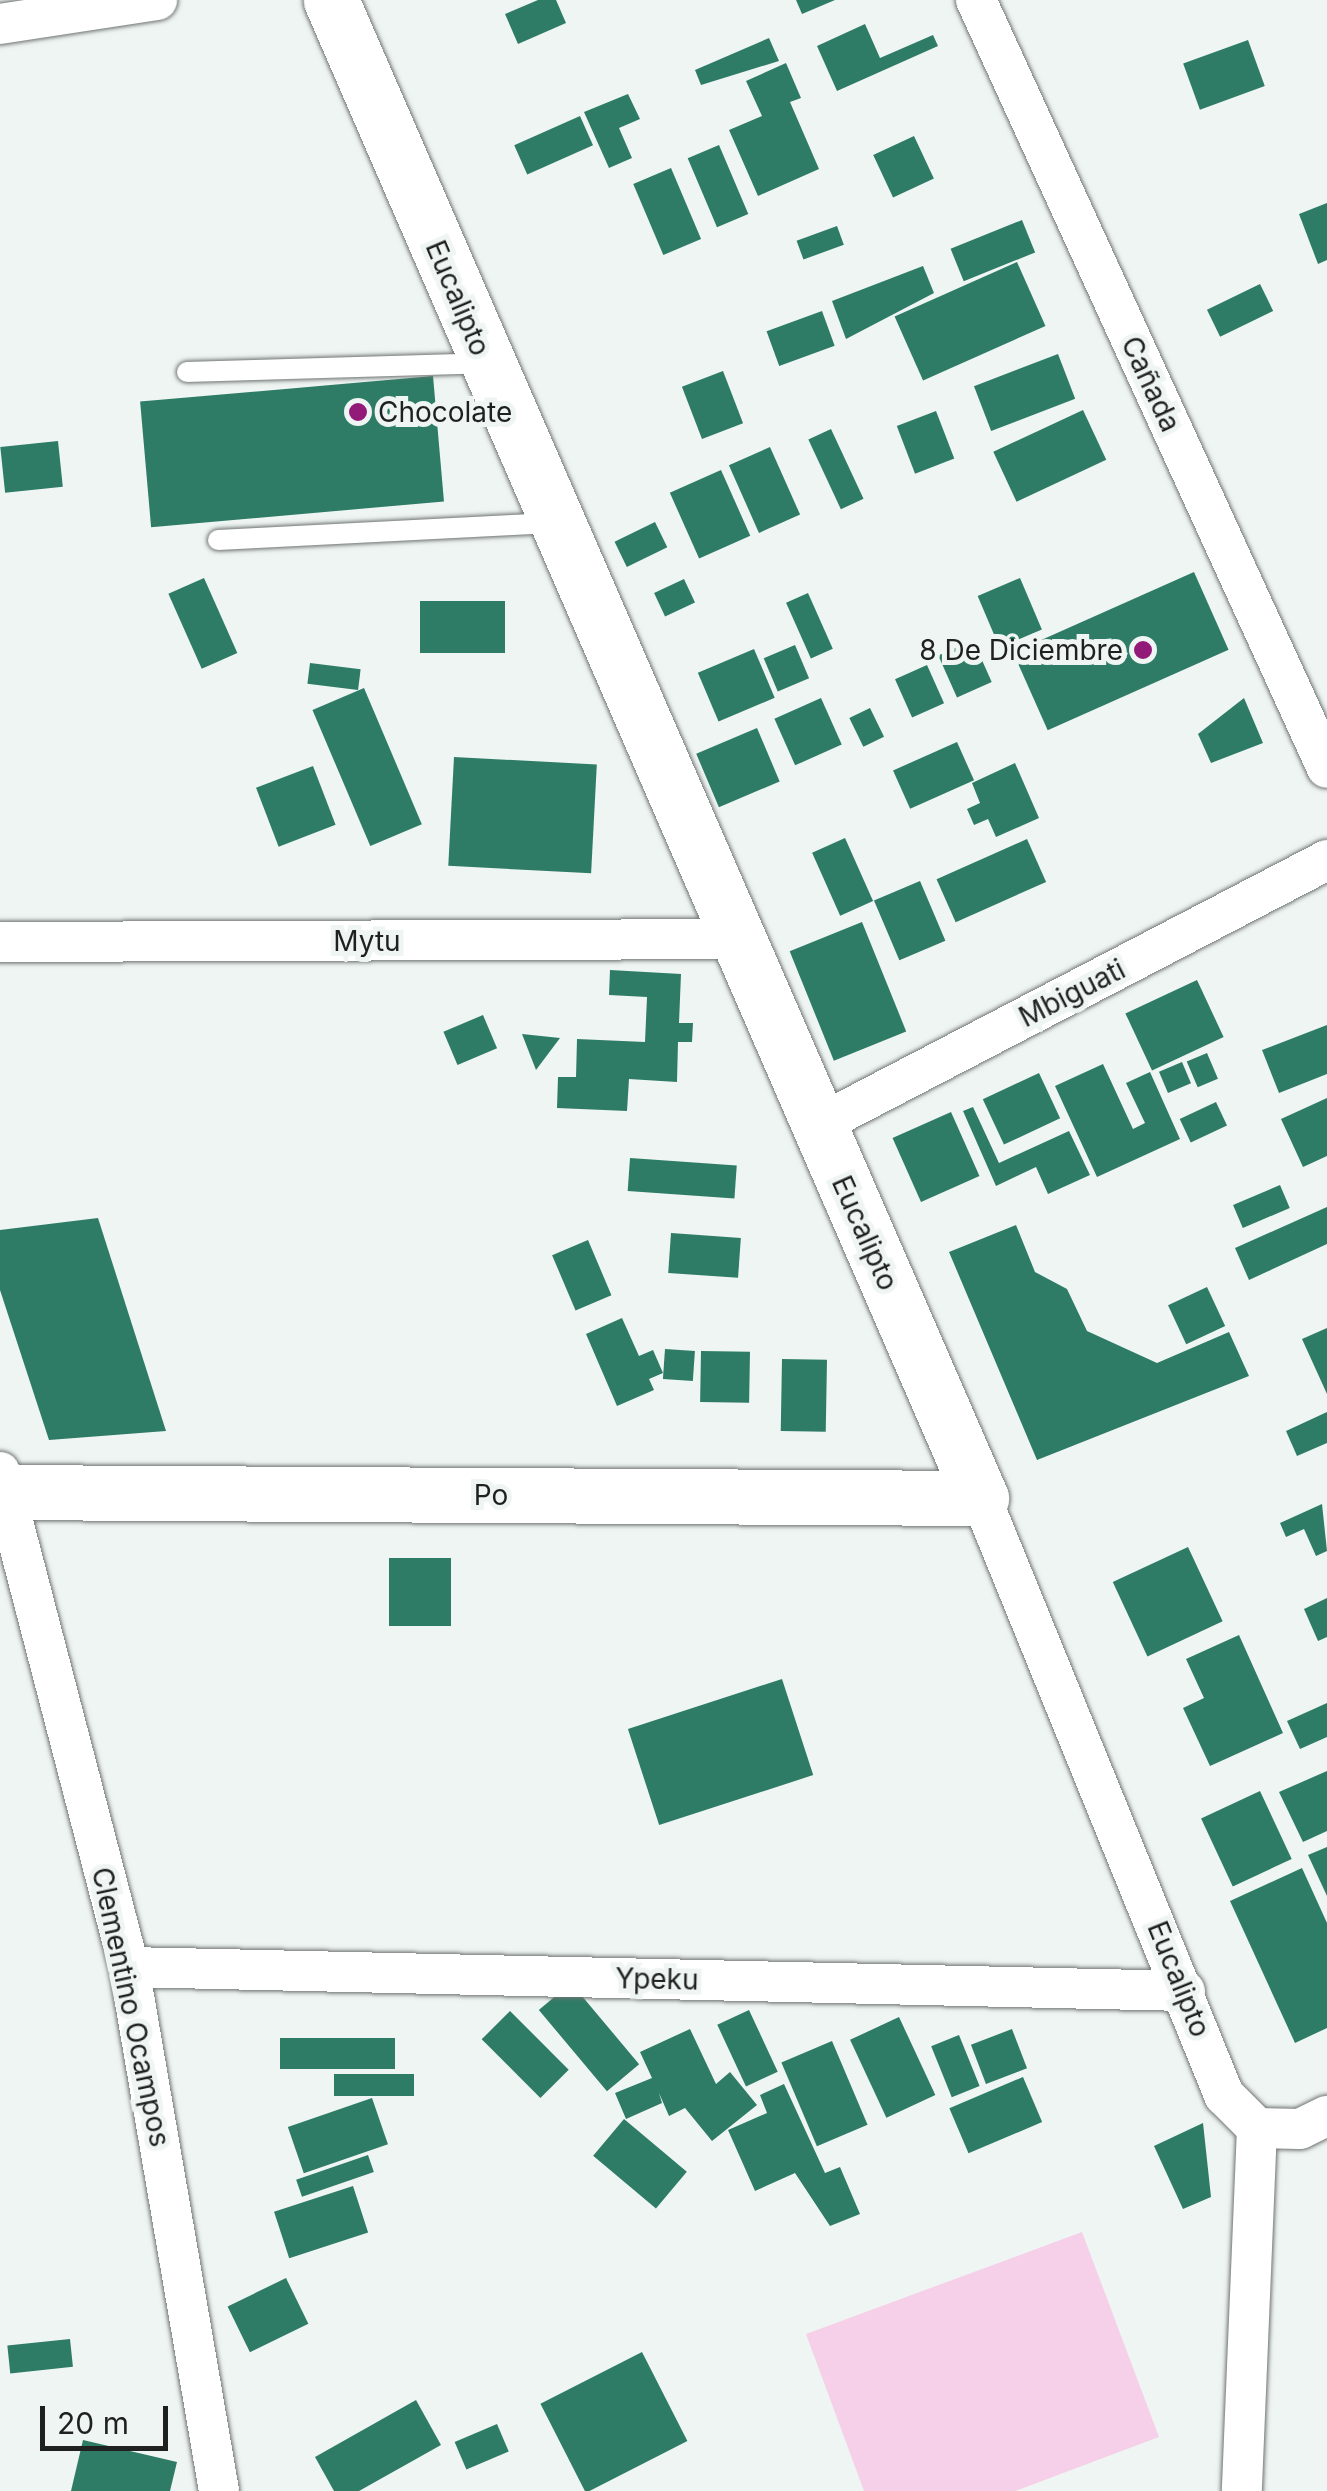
<!DOCTYPE html>
<html>
<head>
<meta charset="utf-8">
<style>
	body { margin:0 }
	#map { position:relative; width:1327px; height:2491px; overflow:hidden; background:#eff5f3; font-family:Inter,sans-serif }
	div>[style] { position:absolute }
	.green>* { inset:0; background:#f6d0e9 }
	.building>* { inset:0; background:#2e7c66; transform-origin:0 0 }
	.roads { filter:drop-shadow(0 0 2px #707573) drop-shadow(0 0 2px #707573) }
	.lane>* { height:20px; margin:-10px; padding:0 10px; transform-origin:10px; border-radius:10px; background:#fff }
	.street>* { height:40px; margin:-20px; padding:0 20px; transform-origin:20px; border-radius:20px; background:#fff }
	.secondary>* { height:55px; margin:-27.5px; padding:0 27.5px; transform-origin:27.5px; border-radius:27.5px; background:#fff }
	.dots>* { width:28px; height:28px; translate:-50% -50%; box-sizing:border-box; border:5px solid #eff5f3; border-radius:50% }
	span { translate:-50% -50%; white-space:nowrap; text-align:center; line-height:1.15; -webkit-text-stroke:10px #eff5f3; paint-order:stroke }
	.street-label { font-size:28px; color:#1f2120 }
	.poi-label { font-size:28px; color:#1f2120 }
	.left { translate:0 -50%; text-align:left }
	.right { translate:-100% -50%; text-align:right }
	.scale { position:absolute; left:40px; top:2406px; width:128px; height:45px; box-sizing:border-box; border:5px solid #1f2120; border-top:0; padding-left:12px; font-size:30px; line-height:35px; white-space:nowrap; color:#1f2120; -webkit-text-stroke:8px #eff5f3; paint-order:stroke }
</style>
</head>
<body>
<div id="map">
	<div class="green">
		<i style="clip-path:polygon(1082px 2232px,1159px 2437px,1015px 2491px,864px 2491px,806px 2334px)"></i>
	</div>
	<div class="building">
		<i style="clip-path:polygon(538px 0,556px 0,566px 23px,518px 44px,505px 14px)"></i>
		<i style="clip-path:polygon(796px 0,835px 0,802px 14px)"></i>
		<i style="clip-path:polygon(865px 24px,880px 58px,933px 35px,938px 46px,837px 91px,817px 46px)"></i>
		<i style="clip-path:polygon(769px 38px,779px 61px,701px 85px,695px 70px)"></i>
		<i style="left:1248px;top:40px;width:49px;height:69px;rotate:70deg"></i>
		<i style="clip-path:polygon(786px 63px,801px 98px,790px 102px,819px 169px,758px 196px,729px 130px,762px 116px,746px 81px)"></i>
		<i style="clip-path:polygon(628px 94px,640px 119px,619px 128px,632px 158px,609px 168px,584px 112px)"></i>
		<i style="left:580px;top:116px;width:32px;height:72px;rotate:66deg"></i>
		<i style="left:914px;top:136px;width:47px;height:45px;rotate:65deg"></i>
		<i style="left:719px;top:145px;width:75px;height:34px;rotate:67deg"></i>
		<i style="left:671px;top:168px;width:77px;height:41px;rotate:67deg"></i>
		<i style="clip-path:polygon(1327px 203px,1327px 260px,1318px 264px,1299px 214px)"></i>
		<i style="left:1022px;top:220px;width:35px;height:77px;rotate:68deg"></i>
		<i style="left:837px;top:226px;width:20px;height:43px;rotate:70deg"></i>
		<i style="left:1017px;top:262px;width:70px;height:134px;rotate:66deg"></i>
		<i style="clip-path:polygon(923px 266px,934px 293px,846px 339px,832px 301px)"></i>
		<i style="left:1260px;top:284px;width:30px;height:59px;rotate:64deg"></i>
		<i style="left:822px;top:311px;width:37px;height:59px;rotate:70deg"></i>
		<i style="left:1058px;top:354px;width:48px;height:90px;rotate:69deg"></i>
		<i style="left:723px;top:371px;width:56px;height:44px;rotate:69deg"></i>
		<i style="left:433px;top:376px;width:126px;height:294px;rotate:85deg"></i>
		<i style="left:1083px;top:410px;width:55px;height:99px;rotate:65deg"></i>
		<i style="left:936px;top:411px;width:51px;height:42px;rotate:69deg"></i>
		<i style="left:831px;top:429px;width:77px;height:25px;rotate:65deg"></i>
		<i style="left:58px;top:441px;width:46px;height:58px;rotate:84deg"></i>
		<i style="left:770px;top:447px;width:74px;height:45px;rotate:66deg"></i>
		<i style="left:721px;top:470px;width:72px;height:56px;rotate:66deg"></i>
		<i style="left:655px;top:522px;width:28px;height:45px;rotate:64deg"></i>
		<i style="left:1194px;top:572px;width:85px;height:198px;rotate:66deg"></i>
		<i style="left:204px;top:578px;width:82px;height:39px;rotate:66deg"></i>
		<i style="left:1020px;top:578px;width:56px;height:46px;rotate:67deg"></i>
		<i style="left:684px;top:579px;width:26px;height:33px;rotate:65deg"></i>
		<i style="left:808px;top:593px;width:61px;height:24px;rotate:66deg"></i>
		<i style="left:505px;top:601px;width:52px;height:85px;rotate:90deg"></i>
		<i style="left:973px;top:640px;width:46px;height:38px;rotate:66deg"></i>
		<i style="left:795px;top:645px;width:36px;height:34px;rotate:67deg"></i>
		<i style="left:754px;top:649px;width:53px;height:61px;rotate:67deg"></i>
		<i style="left:310px;top:663px;width:51px;height:21px;rotate:7deg"></i>
		<i style="left:927px;top:665px;width:42px;height:35px;rotate:66deg"></i>
		<i style="left:364px;top:688px;width:148px;height:56px;rotate:67deg"></i>
		<i style="left:821px;top:698px;width:51px;height:51px;rotate:66deg"></i>
		<i style="clip-path:polygon(1244px 698px,1263px 743px,1211px 763px,1198px 734px)"></i>
		<i style="left:870px;top:708px;width:32px;height:23px;rotate:64deg"></i>
		<i style="left:757px;top:728px;width:58px;height:66px;rotate:67deg"></i>
		<i style="left:957px;top:742px;width:42px;height:70px;rotate:66deg"></i>
		<i style="left:454px;top:757px;width:143px;height:109px;rotate:3deg"></i>
		<i style="clip-path:polygon(1015px 763px,1039px 818px,996px 837px,988px 819px,974px 825px,967px 809px,980px 803px,972px 783px)"></i>
		<i style="left:313px;top:766px;width:63px;height:61px;rotate:69deg"></i>
		<i style="left:845px;top:838px;width:69px;height:36px;rotate:66deg"></i>
		<i style="left:1027px;top:839px;width:47px;height:99px;rotate:66deg"></i>
		<i style="left:920px;top:881px;width:65px;height:50px;rotate:67deg"></i>
		<i style="left:862px;top:922px;width:118px;height:78px;rotate:68deg"></i>
		<i style="clip-path:polygon(610px 970px,681px 974px,679px 1023px,693px 1023px,692px 1042px,678px 1042px,677px 1082px,629px 1079px,627px 1111px,557px 1108px,558px 1077px,576px 1077px,577px 1039px,645px 1042px,647px 997px,609px 995px)"></i>
		<i style="left:1197px;top:980px;width:63px;height:79px;rotate:65deg"></i>
		<i style="left:483px;top:1015px;width:36px;height:43px;rotate:67deg"></i>
		<i style="clip-path:polygon(1327px 1025px,1327px 1074px,1279px 1093px,1262px 1050px)"></i>
		<i style="clip-path:polygon(522px 1034px,560px 1038px,536px 1070px)"></i>
		<i style="left:1207px;top:1053px;width:28px;height:22px;rotate:67deg"></i>
		<i style="left:1182px;top:1062px;width:23px;height:25px;rotate:67deg"></i>
		<i style="clip-path:polygon(1103px 1064px,1133px 1129px,1145px 1123px,1126px 1083px,1150px 1072px,1180px 1139px,1097px 1177px,1055px 1086px)"></i>
		<i style="left:1039px;top:1073px;width:50px;height:62px;rotate:65deg"></i>
		<i style="clip-path:polygon(1327px 1098px,1327px 1156px,1303px 1167px,1281px 1119px)"></i>
		<i style="left:1216px;top:1102px;width:26px;height:40px;rotate:65deg"></i>
		<i style="clip-path:polygon(973px 1107px,999px 1163px,1069px 1131px,1090px 1175px,1048px 1194px,1036px 1167px,996px 1186px,963px 1111px)"></i>
		<i style="left:951px;top:1112px;width:70px;height:64px;rotate:66deg"></i>
		<i style="left:630px;top:1158px;width:107px;height:33px;rotate:4deg"></i>
		<i style="left:1280px;top:1185px;width:25px;height:51px;rotate:67deg"></i>
		<i style="clip-path:polygon(1327px 1207px,1327px 1244px,1249px 1280px,1235px 1248px)"></i>
		<i style="clip-path:polygon(98px 1218px,166px 1431px,49px 1440px,0 1290px,0 1230px)"></i>
		<i style="clip-path:polygon(1016px 1225px,1035px 1272px,1067px 1289px,1087px 1331px,1157px 1363px,1229px 1332px,1249px 1376px,1037px 1460px,949px 1252px)"></i>
		<i style="left:671px;top:1233px;width:70px;height:40px;rotate:4deg"></i>
		<i style="left:588px;top:1240px;width:60px;height:39px;rotate:67deg"></i>
		<i style="left:1207px;top:1287px;width:43px;height:43px;rotate:65deg"></i>
		<i style="clip-path:polygon(622px 1318px,639px 1356px,653px 1350px,663px 1373px,649px 1379px,654px 1390px,617px 1406px,586px 1334px)"></i>
		<i style="clip-path:polygon(1327px 1328px,1327px 1394px,1302px 1339px)"></i>
		<i style="left:665px;top:1349px;width:30px;height:30px;rotate:4deg"></i>
		<i style="left:701px;top:1351px;width:49px;height:51px;rotate:1deg"></i>
		<i style="left:782px;top:1359px;width:45px;height:72px;rotate:1deg"></i>
		<i style="clip-path:polygon(1327px 1412px,1327px 1443px,1297px 1456px,1286px 1431px)"></i>
		<i style="clip-path:polygon(1322px 1504px,1327px 1551px,1316px 1556px,1304px 1529px,1286px 1537px,1280px 1523px)"></i>
		<i style="left:1188px;top:1547px;width:82px;height:83px;rotate:65deg"></i>
		<i style="left:389px;top:1558px;width:62px;height:68px"></i>
		<i style="clip-path:polygon(1327px 1598px,1327px 1637px,1318px 1641px,1304px 1609px)"></i>
		<i style="clip-path:polygon(1239px 1635px,1283px 1733px,1210px 1766px,1183px 1708px,1204px 1698px,1186px 1659px)"></i>
		<i style="left:782px;top:1679px;width:101px;height:162px;rotate:72deg"></i>
		<i style="clip-path:polygon(1327px 1703px,1327px 1737px,1300px 1749px,1287px 1721px)"></i>
		<i style="clip-path:polygon(1327px 1771px,1327px 1831px,1303px 1842px,1279px 1792px)"></i>
		<i style="left:1260px;top:1791px;width:75px;height:65px;rotate:65deg"></i>
		<i style="clip-path:polygon(1327px 1847px,1327px 1896px,1308px 1855px)"></i>
		<i style="clip-path:polygon(1302px 1868px,1327px 1923px,1327px 2028px,1295px 2043px,1230px 1901px)"></i>
		<i style="left:571px;top:1983px;width:106px;height:42px;rotate:50deg"></i>
		<i style="left:749px;top:2010px;width:68px;height:35px;rotate:65deg"></i>
		<i style="left:510px;top:2011px;width:83px;height:40px;rotate:45deg"></i>
		<i style="left:899px;top:2017px;width:86px;height:54px;rotate:65deg"></i>
		<i style="clip-path:polygon(690px 2029px,716px 2084px,730px 2072px,757px 2105px,712px 2141px,685px 2108px,669px 2116px,659px 2093px,662px 2103px,626px 2119px,615px 2093px,652px 2078px,640px 2052px)"></i>
		<i style="left:1012px;top:2029px;width:42px;height:44px;rotate:69deg"></i>
		<i style="left:959px;top:2035px;width:55px;height:30px;rotate:68deg"></i>
		<i style="left:395px;top:2038px;width:31px;height:115px;rotate:90deg"></i>
		<i style="left:832px;top:2041px;width:91px;height:55px;rotate:67deg"></i>
		<i style="left:414px;top:2074px;width:22px;height:80px;rotate:90deg"></i>
		<i style="left:1023px;top:2077px;width:49px;height:80px;rotate:67deg"></i>
		<i style="clip-path:polygon(784px 2084px,825px 2173px,840px 2167px,860px 2214px,830px 2226px,795px 2173px,755px 2191px,728px 2130px,767px 2113px,760px 2095px)"></i>
		<i style="left:372px;top:2098px;width:49px;height:89px;rotate:71deg"></i>
		<i style="left:624px;top:2119px;width:82px;height:48px;rotate:40deg"></i>
		<i style="clip-path:polygon(1203px 2123px,1211px 2197px,1183px 2209px,1154px 2146px)"></i>
		<i style="left:368px;top:2155px;width:18px;height:76px;rotate:71deg"></i>
		<i style="left:353px;top:2186px;width:49px;height:83px;rotate:72deg"></i>
		<i style="left:286px;top:2278px;width:51px;height:65px;rotate:64deg"></i>
		<i style="left:70px;top:2339px;width:28px;height:63px;rotate:84deg"></i>
		<i style="left:642px;top:2352px;width:100px;height:114px;rotate:63deg"></i>
		<i style="clip-path:polygon(416px 2400px,441px 2445px,359px 2491px,334px 2491px,315px 2457px)"></i>
		<i style="left:497px;top:2424px;width:30px;height:46px;rotate:67deg"></i>
		<i style="clip-path:polygon(83px 2440px,177px 2462px,170px 2491px,71px 2491px)"></i>
	</div>
	<div class="roads">
		<div class="lane">
			<i style="left:187px;top:372px;width:297px;rotate:-1.7deg"></i>
			<i style="left:218px;top:540px;width:334px;rotate:-2.9deg"></i>
		</div>
		<div class="street">
			<i style="left:976px;top:0;width:844px;rotate:65.44deg"></i>
			<i style="left:0;top:24px;width:159px;rotate:-8.7deg"></i>
			<i style="left:0;top:942px;width:735px;rotate:-0.23deg"></i>
			<i style="left:818px;top:1125px;width:574px;rotate:-27.5deg"></i>
			<i style="left:0;top:1472px;width:512px;rotate:75.39deg"></i>
			<i style="left:129px;top:1967px;width:532px;rotate:80.25deg"></i>
			<i style="left:981px;top:1498px;width:645px;rotate:67.85deg"></i>
			<i style="left:1224px;top:2095px;width:47px;rotate:45deg"></i>
			<i style="left:1257px;top:2128px;width:363px;rotate:92.4deg"></i>
			<i style="left:129px;top:1967px;width:1056px;rotate:1.3deg"></i>
			<i style="left:1257px;top:2128px;width:43px;rotate:1.3deg"></i>
			<i style="left:1300px;top:2129px;width:30px;rotate:-26deg"></i>
		</div>
		<div class="secondary">
			<i style="left:0;top:1492px;width:981px;rotate:0.35deg"></i>
			<i style="left:981px;top:1498px;width:1633px;rotate:-113.46deg"></i>
		</div>
	</div>
	<div class="dots">
		<i style="left:358px;top:412px;background:#921b79"></i>
		<i style="left:1143px;top:650px;background:#921b79"></i>
	</div>
	<div class="street-label">
		<span style="left:458px;top:298px;rotate:67deg">Eucalipto</span>
		<span style="left:1151px;top:384px;rotate:65deg">Cañada</span>
		<span style="left:367px;top:941px">Mytu</span>
		<span style="left:1072px;top:993px;rotate:-27deg">Mbiguati</span>
		<span style="left:865px;top:1233px;rotate:66deg">Eucalipto</span>
		<span style="left:491px;top:1495px">Po</span>
		<span style="left:657px;top:1979px;rotate:1deg">Ypeku</span>
		<span style="left:1179px;top:1979px;rotate:68deg">Eucalipto</span>
		<span style="left:131px;top:2007px;rotate:78deg">Clementino Ocampos</span>
	</div>
	<div class="poi-label">
		<span class="left" style="left:378px;top:412px">Chocolate</span>
		<span class="right" style="left:1123px;top:650px">8 De Diciembre</span>
	</div>
	<div class="scale">20 m</div>
</div>
</body>
</html>
